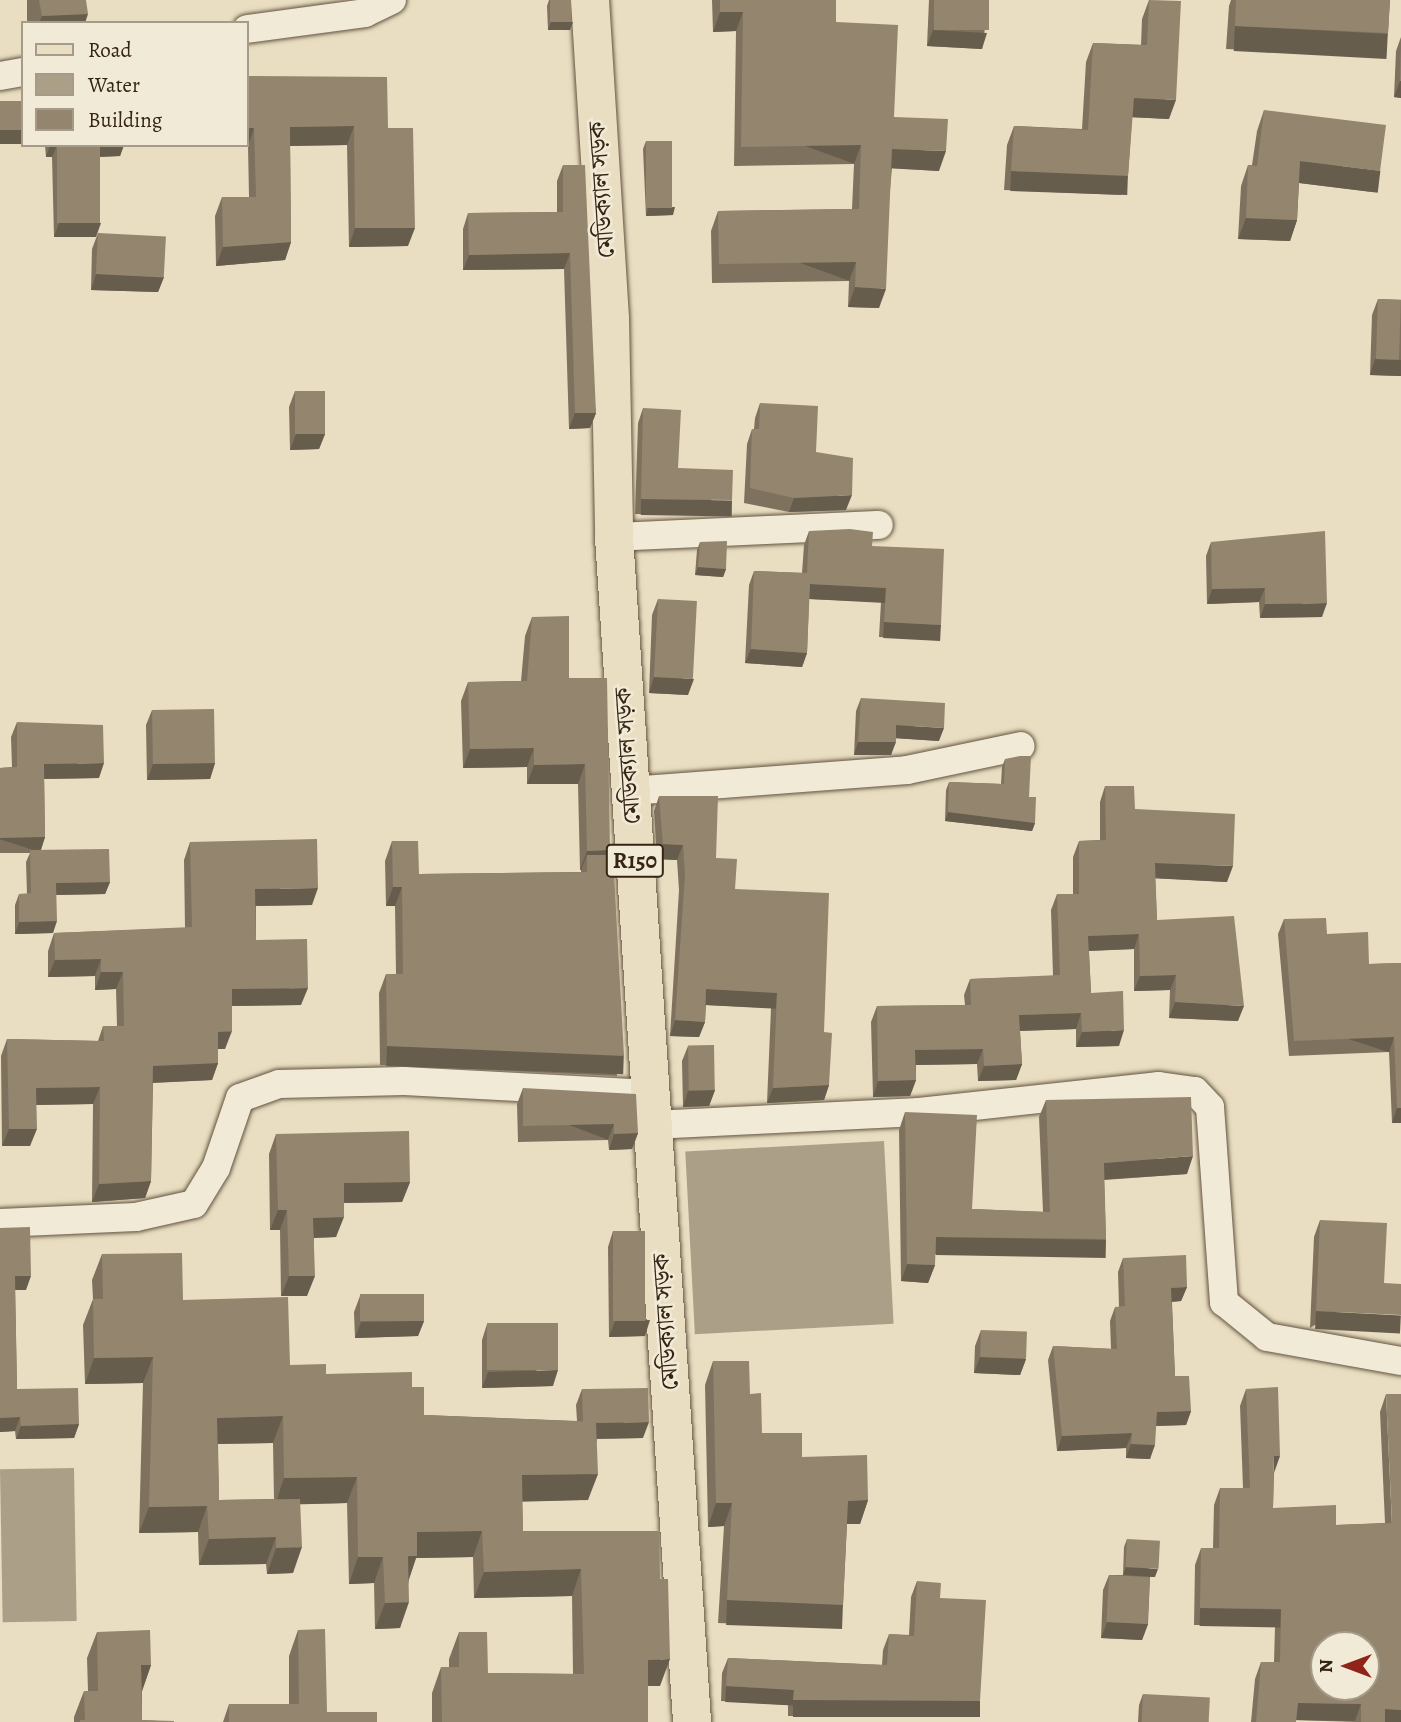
<!DOCTYPE html>
<html>
<head>
<meta charset="utf-8">
<style>
	body { margin:0 }
	#map { position:relative; width:1401px; height:1722px; overflow:hidden; background:#e9dec1; font-family:Alegreya,"Noto Serif Bengali",serif }
	div>[style] { position:absolute }
	.water>* { inset:0; background:#ac9f87; transform-origin:0 0 }
	.roads { filter:drop-shadow(0 0 2px #635340) drop-shadow(0 0 2px #635340) }
	.minor>* { height:28px; margin:-14px; padding:0 14px; transform-origin:14px; border-radius:14px; background:#f1ead7 }
	.primary>* { height:38px; margin:-19px; padding:0 19px; transform-origin:19px; border-radius:19px; background:#e9dec1 }
	.wall>* { inset:0; background:#7e725f; transform-origin:0 0 }
	.shaded-wall>* { inset:0; background:#675d4d; transform-origin:0 0 }
	.building>* { inset:0; background:#93856e; transform-origin:0 0 }
	span { translate:-50% -50%; white-space:nowrap; text-align:center; line-height:1.15; -webkit-text-stroke:5px #f1ead7; paint-order:stroke }
	.shield-label span { padding:2px 5px; background:#f1ead7; border:2px solid; border-radius:5px; -webkit-text-stroke-width:0 }
	.shield-label { font-size:23px; color:#362515; font-weight:700 }
	.street-label { font-size:24px; color:#362515 }
	.legend { position:absolute; left:21px; top:21px; width:228px; height:126px; box-sizing:border-box; background:#f1ead7; border:2px solid #a69b89; margin:0; padding:9px 12px; list-style:none; font-size:21px; color:#362515 }
	.legend li { display:flex; align-items:center; gap:14px; height:35px }
	.legend b { width:35px; border:2px solid #a69b89 }
	.north { position:absolute; left:1310px; top:1631px; width:70px; height:70px; box-sizing:border-box; background:#f1ead7; border:2px solid #a69b89; border-radius:50%; rotate:270deg; font-size:19px; font-weight:700; line-height:28px; text-align:center; color:#362515 }
	.north::after { content:''; display:block; margin:auto; width:24px; height:32px; background:#8f2418; clip-path:polygon(50% 0,100% 100%,50% 72%,0 100%) }
</style>
</head>
<body>
<div id="map">
	<div class="water">
		<i style="left:884px;top:1141px;width:183px;height:199px;rotate:87deg"></i>
		<i style="left:74px;top:1468px;width:153px;height:74px;rotate:89deg"></i>
	</div>
	<div class="roads">
		<div class="minor">
			<i style="left:247px;top:29px;width:119px;rotate:-7.7deg"></i>
			<i style="left:365px;top:13px;width:30px;rotate:-26deg"></i>
			<i style="left:0;top:76px;width:23px;rotate:-10deg"></i>
			<i style="left:614px;top:537px;width:265px;rotate:-2.6deg"></i>
			<i style="left:630px;top:791px;width:278px;rotate:-4.3deg"></i>
			<i style="left:907px;top:770px;width:116px;rotate:-11.9deg"></i>
			<i style="left:652px;top:1125px;width:267px;rotate:-2.8deg"></i>
			<i style="left:919px;top:1112px;width:241px;rotate:-6.2deg"></i>
			<i style="left:1159px;top:1086px;width:36px;rotate:8deg"></i>
			<i style="left:1195px;top:1091px;width:22px;rotate:47deg"></i>
			<i style="left:1210px;top:1107px;width:196px;rotate:85.9deg"></i>
			<i style="left:1224px;top:1302px;width:55px;rotate:39.1deg"></i>
			<i style="left:1267px;top:1337px;width:136px;rotate:10.2deg"></i>
			<i style="left:0;top:1223px;width:136px;rotate:-2.5deg"></i>
			<i style="left:136px;top:1217px;width:59px;rotate:-12.6deg"></i>
			<i style="left:194px;top:1204px;width:42px;rotate:-58.6deg"></i>
			<i style="left:216px;top:1168px;width:74px;rotate:-71.1deg"></i>
			<i style="left:240px;top:1098px;width:41px;rotate:-19.7deg"></i>
			<i style="left:279px;top:1084px;width:125px;rotate:-1.4deg"></i>
			<i style="left:404px;top:1081px;width:247px;rotate:3deg"></i>
		</div>
		<div class="primary">
			<i style="left:590px;top:0;width:320px;rotate:86.4deg"></i>
			<i style="left:610px;top:319px;width:218px;rotate:88.9deg"></i>
			<i style="left:614px;top:537px;width:1188px;rotate:86.23deg"></i>
		</div>
	</div>
	<div class="wall">
		<i style="left:27px;top:0;width:59px;height:23px"></i>
		<i style="clip-path:polygon(549px 0,571px 0,570px 30px,548px 30px,547px 6px)"></i>
		<i style="clip-path:polygon(712px 0,836px 0,836px 22px,894px 117px,939px 171px,892px 168px,879px 308px,848px 307px,849px 281px,712px 283px,711px 231px,718px 211px,852px 209px,854px 164px,734px 166px,736px 31px,713px 32px)"></i>
		<i style="clip-path:polygon(929px 0,989px 0,982px 49px,927px 46px)"></i>
		<i style="clip-path:polygon(1149px 0,1169px 119px,1132px 117px,1128px 176px,1121px 195px,1004px 190px,1007px 145px,1014px 126px,1082px 129px,1086px 62px,1093px 43px,1141px 45px,1142px 19px)"></i>
		<i style="clip-path:polygon(1231px 0,1390px 0,1388px 33px,1380px 56px,1226px 49px,1229px 6px)"></i>
		<i style="clip-path:polygon(1401px 37px,1401px 98px,1394px 97px,1396px 51px)"></i>
		<i style="clip-path:polygon(247px 76px,388px 128px,408px 246px,349px 247px,347px 145px,290px 146px,291px 242px,285px 260px,216px 266px,215px 216px,222px 197px,249px 197px,248px 146px,234px 147px,234px 145px,247px 145px)"></i>
		<i style="clip-path:polygon(1264px 110px,1373px 192px,1299px 183px,1297px 220px,1290px 241px,1238px 239px,1241px 186px,1248px 165px,1252px 165px,1257px 131px)"></i>
		<i style="clip-path:polygon(646px 141px,673px 215px,646px 216px,643px 149px)"></i>
		<i style="clip-path:polygon(45px 145px,124px 145px,120px 156px,100px 157px,96px 237px,54px 237px,52px 157px,46px 157px)"></i>
		<i style="clip-path:polygon(563px 165px,596px 413px,590px 428px,569px 429px,564px 269px,463px 270px,463px 229px,468px 213px,557px 212px,557px 181px)"></i>
		<i style="clip-path:polygon(98px 233px,164px 277px,158px 292px,91px 290px,92px 249px)"></i>
		<i style="clip-path:polygon(1378px 299px,1401px 300px,1401px 376px,1370px 375px,1372px 315px)"></i>
		<i style="clip-path:polygon(295px 391px,325px 434px,319px 449px,290px 450px,289px 407px)"></i>
		<i style="clip-path:polygon(760px 403px,816px 452px,846px 510px,789px 512px,744px 503px,747px 444px,752px 429px,754px 429px,755px 418px)"></i>
		<i style="clip-path:polygon(643px 408px,678px 468px,727px 515px,635px 514px,638px 423px)"></i>
		<i style="clip-path:polygon(809px 531px,872px 546px,941px 625px,936px 640px,879px 637px,881px 602px,809px 599px,807px 653px,802px 667px,745px 663px,749px 585px,754px 571px,802px 573px,804px 545px)"></i>
		<i style="clip-path:polygon(700px 542px,726px 569px,723px 577px,695px 575px,697px 550px)"></i>
		<i style="clip-path:polygon(1211px 542px,1322px 617px,1260px 618px,1259px 602px,1207px 604px,1206px 556px)"></i>
		<i style="clip-path:polygon(658px 599px,688px 695px,649px 693px,652px 615px)"></i>
		<i style="clip-path:polygon(532px 617px,569px 678px,610px 850px,609px 855px,617px 1076px,380px 1065px,379px 993px,386px 974px,396px 974px,395px 906px,386px 906px,385px 861px,392px 841px,419px 874px,581px 872px,581px 870px,580px 870px,578px 784px,527px 784px,527px 767px,463px 768px,461px 701px,468px 682px,521px 681px,525px 636px)"></i>
		<i style="clip-path:polygon(861px 698px,939px 741px,896px 738px,891px 755px,854px 755px,856px 711px)"></i>
		<i style="clip-path:polygon(152px 710px,215px 763px,210px 779px,147px 780px,146px 725px)"></i>
		<i style="clip-path:polygon(17px 722px,99px 778px,44px 779px,45px 837px,41px 850px,110px 882px,105px 894px,56px 895px,53px 933px,15px 934px,15px 905px,19px 894px,27px 894px,26px 862px,30px 853px,0 853px,0 768px,12px 767px,11px 737px)"></i>
		<i style="clip-path:polygon(1005px 759px,1029px 797px,1035px 823px,1032px 831px,945px 821px,946px 790px,949px 782px,1001px 784px,1002px 767px)"></i>
		<i style="clip-path:polygon(1105px 786px,1227px 882px,1155px 878px,1157px 920px,1238px 1021px,1169px 1018px,1170px 990px,1134px 991px,1134px 949px,1089px 951px,1091px 993px,1119px 1046px,1076px 1047px,1076px 1029px,1020px 1031px,1022px 1064px,1016px 1080px,978px 1081px,977px 1064px,916px 1065px,916px 1080px,910px 1096px,873px 1097px,871px 1022px,877px 1006px,965px 1005px,964px 995px,970px 979px,1053px 976px,1051px 910px,1057px 894px,1073px 894px,1073px 857px,1079px 841px,1100px 840px,1100px 802px)"></i>
		<i style="clip-path:polygon(659px 796px,716px 858px,824px 1032px,829px 1085px,824px 1100px,767px 1103px,771px 1008px,706px 1005px,705px 1022px,699px 1037px,670px 1036px,679px 890px,677px 860px,657px 859px,654px 811px)"></i>
		<i style="clip-path:polygon(190px 842px,312px 905px,256px 906px,256px 940px,301px 1005px,232px 1006px,225px 1049px,218px 1049px,218px 1063px,212px 1080px,153px 1083px,151px 1181px,145px 1198px,92px 1202px,93px 1104px,36px 1105px,30px 1146px,2px 1146px,1px 1056px,7px 1039px,98px 1041px,103px 1026px,117px 1026px,116px 989px,95px 990px,95px 976px,48px 977px,48px 951px,54px 933px,185px 928px,184px 860px)"></i>
		<i style="clip-path:polygon(1284px 919px,1327px 934px,1369px 964px,1401px 963px,1401px 1123px,1392px 1123px,1389px 1052px,1289px 1056px,1278px 934px)"></i>
		<i style="clip-path:polygon(688px 1046px,715px 1090px,709px 1106px,683px 1107px,682px 1061px)"></i>
		<i style="clip-path:polygon(523px 1088px,638px 1133px,632px 1149px,609px 1150px,608px 1140px,518px 1142px,517px 1104px)"></i>
		<i style="clip-path:polygon(1046px 1100px,1187px 1174px,1104px 1180px,1106px 1239px,1100px 1256px,935px 1254px,935px 1265px,928px 1283px,901px 1281px,899px 1130px,905px 1112px,972px 1209px,1043px 1212px,1039px 1117px)"></i>
		<i style="clip-path:polygon(276px 1134px,410px 1182px,402px 1202px,344px 1203px,336px 1237px,314px 1238px,307px 1296px,281px 1296px,280px 1230px,270px 1230px,269px 1154px)"></i>
		<i style="clip-path:polygon(1320px 1220px,1384px 1283px,1310px 1328px,1314px 1237px)"></i>
		<i style="clip-path:polygon(0 1228px,26px 1290px,15px 1290px,17px 1389px,79px 1424px,74px 1438px,16px 1439px,15px 1431px,0 1432px)"></i>
		<i style="clip-path:polygon(613px 1231px,645px 1336px,609px 1337px,608px 1247px)"></i>
		<i style="clip-path:polygon(evenodd,102px 1254px,183px 1300px,290px 1365px,326px 1374px,412px 1387px,424px 1415px,577px 1421px,576px 1405px,582px 1389px,643px 1438px,597px 1439px,588px 1500px,522px 1501px,523px 1531px,659px 1531px,660px 1686px,648px 1686px,648px 1722px,432px 1722px,432px 1693px,441px 1667px,449px 1667px,449px 1659px,459px 1632px,488px 1673px,573px 1674px,572px 1596px,474px 1598px,473px 1557px,416px 1558px,409px 1579px,400px 1628px,375px 1629px,374px 1583px,349px 1584px,347px 1503px,300px 1504px,293px 1573px,267px 1574px,266px 1564px,199px 1565px,198px 1532px,139px 1533px,143px 1383px,85px 1384px,83px 1325px,93px 1299px,92px 1280px,102px 1254px,273px 1443px,274px 1499px,219px 1500px,218px 1444px,273px 1443px)"></i>
		<i style="clip-path:polygon(1123px 1258px,1187px 1287px,1181px 1301px,1172px 1302px,1175px 1376px,1191px 1411px,1186px 1425px,1156px 1426px,1150px 1459px,1126px 1458px,1126px 1448px,1057px 1451px,1048px 1360px,1053px 1346px,1111px 1349px,1110px 1321px,1115px 1307px,1119px 1307px,1118px 1272px)"></i>
		<i style="clip-path:polygon(360px 1296px,424px 1321px,418px 1336px,355px 1338px,354px 1312px)"></i>
		<i style="clip-path:polygon(487px 1324px,553px 1386px,482px 1388px,482px 1340px)"></i>
		<i style="clip-path:polygon(981px 1330px,1026px 1359px,1020px 1375px,974px 1373px,975px 1346px)"></i>
		<i style="clip-path:polygon(713px 1361px,750px 1394px,762px 1433px,802px 1457px,868px 1500px,860px 1524px,847px 1524px,843px 1605px,834px 1628px,718px 1623px,724px 1526px,708px 1527px,705px 1385px)"></i>
		<i style="clip-path:polygon(1246px 1389px,1274px 1473px,1273px 1508px,1336px 1525px,1385px 1523px,1380px 1412px,1386px 1394px,1401px 1722px,1355px 1722px,1296px 1720px,1296px 1722px,1251px 1722px,1255px 1679px,1261px 1662px,1274px 1662px,1275px 1626px,1194px 1625px,1195px 1565px,1201px 1548px,1213px 1548px,1214px 1505px,1220px 1488px,1243px 1488px,1240px 1406px)"></i>
		<i style="clip-path:polygon(1127px 1539px,1155px 1577px,1150px 1577px,1148px 1624px,1142px 1640px,1101px 1638px,1103px 1590px,1109px 1575px,1123px 1575px,1124px 1547px)"></i>
		<i style="clip-path:polygon(917px 1581px,940px 1598px,980px 1701px,975px 1716px,788px 1716px,788px 1705px,721px 1701px,722px 1673px,728px 1658px,882px 1665px,883px 1650px,889px 1634px,909px 1635px,911px 1597px)"></i>
		<i style="clip-path:polygon(298px 1630px,327px 1712px,377px 1722px,223px 1722px,229px 1704px,289px 1704px,289px 1656px)"></i>
		<i style="clip-path:polygon(97px 1632px,151px 1665px,142px 1691px,142px 1720px,174px 1722px,74px 1722px,74px 1717px,84px 1691px,88px 1691px,87px 1658px)"></i>
		<i style="clip-path:polygon(1143px 1694px,1209px 1722px,1138px 1722px,1139px 1705px)"></i>
	</div>
	<div class="shaded-wall">
		<i style="clip-path:polygon(720px 12px,743px 12px,736px 31px,713px 32px)"></i>
		<i style="clip-path:polygon(88px 14px,85px 23px,39px 23px,42px 16px)"></i>
		<i style="clip-path:polygon(551px 22px,573px 22px,570px 30px,548px 30px)"></i>
		<i style="left:1235px;top:26px;width:153px;height:25px;rotate:3deg"></i>
		<i style="clip-path:polygon(933px 30px,987px 33px,982px 49px,927px 46px)"></i>
		<i style="clip-path:polygon(1400px 81px,1401px 81px,1401px 98px,1394px 97px)"></i>
		<i style="clip-path:polygon(1134px 98px,1176px 100px,1169px 119px,1127px 117px)"></i>
		<i style="clip-path:polygon(354px 126px,347px 145px,283px 146px,290px 127px)"></i>
		<i style="clip-path:polygon(247px 128px,254px 128px,248px 146px,234px 147px,235px 145px,247px 145px)"></i>
		<i style="left:0;top:130px;width:23px;height:14px"></i>
		<i style="clip-path:polygon(50px 145px,57px 145px,52px 157px,46px 157px)"></i>
		<i style="clip-path:polygon(99px 145px,124px 145px,120px 156px,94px 157px)"></i>
		<i style="left:861px;top:145px;width:20px;height:120px;rotate:110deg"></i>
		<i style="clip-path:polygon(892px 149px,946px 151px,939px 171px,885px 168px)"></i>
		<i style="left:1300px;top:161px;width:81px;height:22px;rotate:7deg"></i>
		<i style="left:1011px;top:171px;width:117px;height:20px;rotate:2deg"></i>
		<i style="clip-path:polygon(675px 207px,673px 215px,646px 216px,648px 208px)"></i>
		<i style="clip-path:polygon(1246px 218px,1297px 220px,1290px 241px,1238px 239px)"></i>
		<i style="clip-path:polygon(59px 223px,101px 223px,96px 237px,54px 237px)"></i>
		<i style="clip-path:polygon(355px 228px,415px 228px,408px 246px,349px 247px)"></i>
		<i style="clip-path:polygon(291px 242px,285px 260px,216px 266px,223px 247px)"></i>
		<i style="clip-path:polygon(570px 253px,564px 269px,463px 270px,469px 255px)"></i>
		<i style="left:856px;top:262px;width:20px;height:137px;rotate:110deg"></i>
		<i style="clip-path:polygon(96px 274px,164px 277px,158px 292px,91px 290px)"></i>
		<i style="clip-path:polygon(855px 287px,886px 289px,879px 308px,848px 307px)"></i>
		<i style="clip-path:polygon(1375px 359px,1401px 360px,1401px 376px,1370px 375px)"></i>
		<i style="clip-path:polygon(575px 413px,596px 413px,590px 428px,569px 429px)"></i>
		<i style="clip-path:polygon(296px 434px,325px 434px,319px 449px,290px 450px)"></i>
		<i style="clip-path:polygon(852px 495px,846px 510px,789px 512px,794px 498px)"></i>
		<i style="left:641px;top:499px;width:91px;height:16px;rotate:1deg"></i>
		<i style="clip-path:polygon(698px 567px,726px 569px,723px 577px,695px 575px)"></i>
		<i style="left:810px;top:584px;width:76px;height:15px;rotate:3deg"></i>
		<i style="clip-path:polygon(1265px 588px,1259px 602px,1207px 604px,1212px 589px)"></i>
		<i style="clip-path:polygon(1327px 603px,1322px 617px,1260px 618px,1265px 604px)"></i>
		<i style="left:884px;top:622px;width:57px;height:16px;rotate:3deg"></i>
		<i style="clip-path:polygon(751px 649px,807px 653px,802px 667px,745px 663px)"></i>
		<i style="clip-path:polygon(654px 677px,694px 679px,688px 695px,649px 693px)"></i>
		<i style="clip-path:polygon(896px 725px,944px 728px,939px 741px,892px 738px)"></i>
		<i style="clip-path:polygon(858px 742px,896px 742px,891px 755px,854px 755px)"></i>
		<i style="clip-path:polygon(534px 748px,527px 767px,463px 768px,470px 749px)"></i>
		<i style="clip-path:polygon(104px 763px,99px 778px,39px 779px,44px 764px)"></i>
		<i style="clip-path:polygon(215px 763px,210px 779px,147px 780px,153px 764px)"></i>
		<i style="clip-path:polygon(585px 764px,578px 784px,527px 784px,534px 765px)"></i>
		<i style="clip-path:polygon(948px 812px,1035px 823px,1032px 831px,945px 821px)"></i>
		<i style="left:45px;top:837px;width:16px;height:45px;rotate:108deg"></i>
		<i style="clip-path:polygon(663px 844px,683px 845px,677px 860px,657px 859px)"></i>
		<i style="clip-path:polygon(610px 850px,603px 870px,587px 855px,581px 870px,580px 870px,587px 851px)"></i>
		<i style="clip-path:polygon(1155px 863px,1233px 866px,1227px 882px,1149px 878px)"></i>
		<i style="clip-path:polygon(110px 882px,105px 894px,52px 895px,56px 883px)"></i>
		<i style="clip-path:polygon(393px 887px,402px 887px,395px 906px,386px 906px)"></i>
		<i style="clip-path:polygon(318px 888px,312px 905px,249px 906px,255px 889px)"></i>
		<i style="clip-path:polygon(57px 921px,53px 933px,15px 934px,19px 922px)"></i>
		<i style="clip-path:polygon(1139px 934px,1134px 949px,1083px 951px,1088px 936px)"></i>
		<i style="clip-path:polygon(101px 959px,95px 976px,48px 977px,55px 960px)"></i>
		<i style="clip-path:polygon(101px 972px,123px 972px,116px 989px,95px 990px)"></i>
		<i style="clip-path:polygon(1176px 975px,1170px 990px,1134px 991px,1140px 976px)"></i>
		<i style="clip-path:polygon(308px 988px,301px 1005px,225px 1006px,232px 989px)"></i>
		<i style="left:706px;top:989px;width:71px;height:16px;rotate:3deg"></i>
		<i style="clip-path:polygon(1175px 1002px,1244px 1006px,1238px 1021px,1169px 1018px)"></i>
		<i style="clip-path:polygon(1081px 1013px,1076px 1029px,1014px 1031px,1019px 1015px)"></i>
		<i style="clip-path:polygon(675px 1020px,705px 1022px,699px 1037px,670px 1036px)"></i>
		<i style="clip-path:polygon(1124px 1030px,1119px 1046px,1076px 1047px,1082px 1032px)"></i>
		<i style="clip-path:polygon(232px 1031px,225px 1049px,212px 1049px,218px 1032px)"></i>
		<i style="left:1394px;top:1037px;width:16px;height:100px;rotate:108deg"></i>
		<i style="left:387px;top:1046px;width:237px;height:20px;rotate:2deg"></i>
		<i style="clip-path:polygon(983px 1049px,977px 1064px,910px 1065px,915px 1050px)"></i>
		<i style="clip-path:polygon(218px 1063px,212px 1080px,146px 1083px,153px 1066px)"></i>
		<i style="clip-path:polygon(1022px 1064px,1016px 1080px,978px 1081px,984px 1066px)"></i>
		<i style="clip-path:polygon(916px 1080px,910px 1096px,873px 1097px,878px 1081px)"></i>
		<i style="clip-path:polygon(829px 1085px,824px 1100px,767px 1103px,773px 1088px)"></i>
		<i style="clip-path:polygon(100px 1087px,93px 1104px,30px 1105px,36px 1088px)"></i>
		<i style="clip-path:polygon(715px 1090px,709px 1106px,683px 1107px,688px 1091px)"></i>
		<i style="clip-path:polygon(1397px 1108px,1401px 1108px,1401px 1123px,1392px 1123px)"></i>
		<i style="left:614px;top:1124px;width:17px;height:91px;rotate:111deg"></i>
		<i style="clip-path:polygon(9px 1129px,37px 1129px,30px 1146px,2px 1146px)"></i>
		<i style="clip-path:polygon(638px 1133px,632px 1149px,609px 1150px,614px 1134px)"></i>
		<i style="clip-path:polygon(1193px 1156px,1187px 1174px,1097px 1180px,1104px 1163px)"></i>
		<i style="clip-path:polygon(151px 1181px,145px 1198px,92px 1202px,99px 1184px)"></i>
		<i style="clip-path:polygon(410px 1182px,402px 1202px,336px 1203px,344px 1183px)"></i>
		<i style="clip-path:polygon(278px 1210px,287px 1210px,280px 1230px,270px 1230px)"></i>
		<i style="clip-path:polygon(344px 1217px,336px 1237px,306px 1238px,313px 1218px)"></i>
		<i style="left:936px;top:1237px;width:170px;height:18px;rotate:1deg"></i>
		<i style="clip-path:polygon(907px 1264px,935px 1265px,928px 1283px,901px 1281px)"></i>
		<i style="clip-path:polygon(15px 1276px,31px 1276px,26px 1290px,10px 1290px)"></i>
		<i style="clip-path:polygon(289px 1276px,315px 1276px,307px 1296px,281px 1296px)"></i>
		<i style="clip-path:polygon(1187px 1287px,1181px 1301px,1166px 1302px,1171px 1288px)"></i>
		<i style="left:1316px;top:1311px;width:85px;height:18px;rotate:3deg"></i>
		<i style="clip-path:polygon(650px 1320px,645px 1336px,609px 1337px,615px 1321px)"></i>
		<i style="clip-path:polygon(424px 1321px,418px 1336px,355px 1338px,361px 1322px)"></i>
		<i style="clip-path:polygon(153px 1357px,143px 1383px,85px 1384px,94px 1358px)"></i>
		<i style="clip-path:polygon(980px 1357px,1026px 1359px,1020px 1375px,974px 1373px)"></i>
		<i style="clip-path:polygon(558px 1370px,553px 1386px,482px 1388px,488px 1372px)"></i>
		<i style="clip-path:polygon(1191px 1411px,1186px 1425px,1152px 1426px,1157px 1412px)"></i>
		<i style="clip-path:polygon(283px 1416px,273px 1443px,208px 1444px,217px 1418px)"></i>
		<i style="clip-path:polygon(20px 1417px,15px 1431px,0 1432px,0 1418px)"></i>
		<i style="clip-path:polygon(649px 1422px,643px 1438px,577px 1439px,583px 1423px)"></i>
		<i style="clip-path:polygon(79px 1424px,74px 1438px,16px 1439px,21px 1426px)"></i>
		<i style="clip-path:polygon(1132px 1433px,1126px 1448px,1057px 1451px,1062px 1436px)"></i>
		<i style="clip-path:polygon(1131px 1444px,1155px 1445px,1150px 1459px,1126px 1458px)"></i>
		<i style="clip-path:polygon(1274px 1456px,1280px 1456px,1274px 1473px)"></i>
		<i style="clip-path:polygon(598px 1474px,588px 1500px,512px 1502px,522px 1475px)"></i>
		<i style="clip-path:polygon(357px 1477px,347px 1503px,275px 1505px,284px 1478px)"></i>
		<i style="clip-path:polygon(868px 1500px,860px 1524px,840px 1524px,848px 1501px)"></i>
		<i style="clip-path:polygon(716px 1503px,732px 1503px,724px 1526px,708px 1527px)"></i>
		<i style="clip-path:polygon(207px 1506px,198px 1532px,139px 1533px,149px 1507px)"></i>
		<i style="clip-path:polygon(482px 1531px,473px 1557px,416px 1558px,408px 1582px,399px 1582px,417px 1532px)"></i>
		<i style="clip-path:polygon(276px 1537px,266px 1564px,199px 1565px,209px 1539px)"></i>
		<i style="clip-path:polygon(302px 1547px,293px 1573px,267px 1574px,276px 1548px)"></i>
		<i style="clip-path:polygon(358px 1557px,383px 1557px,374px 1583px,349px 1584px)"></i>
		<i style="clip-path:polygon(1126px 1567px,1158px 1569px,1155px 1577px,1123px 1575px)"></i>
		<i style="clip-path:polygon(581px 1569px,572px 1596px,474px 1598px,484px 1572px)"></i>
		<i style="left:727px;top:1600px;width:116px;height:25px;rotate:2deg"></i>
		<i style="clip-path:polygon(409px 1602px,400px 1628px,375px 1629px,385px 1603px)"></i>
		<i style="left:1200px;top:1608px;width:81px;height:18px;rotate:1deg"></i>
		<i style="clip-path:polygon(1107px 1622px,1148px 1624px,1142px 1640px,1101px 1638px)"></i>
		<i style="clip-path:polygon(670px 1659px,660px 1686px,638px 1686px,648px 1660px)"></i>
		<i style="clip-path:polygon(141px 1665px,151px 1665px,142px 1691px)"></i>
		<i style="left:726px;top:1686px;width:68px;height:16px;rotate:3deg"></i>
		<i style="left:793px;top:1700px;width:187px;height:17px"></i>
		<i style="clip-path:polygon(1298px 1703px,1361px 1704px,1355px 1721px,1291px 1720px)"></i>
		<i style="clip-path:polygon(1385px 1709px,1401px 1710px,1401px 1722px,1380px 1722px)"></i>
	</div>
	<div class="building">
		<i style="clip-path:polygon(39px 0,86px 0,88px 14px,42px 16px)"></i>
		<i style="left:550px;top:0;width:21px;height:22px"></i>
		<i style="clip-path:polygon(720px 0,836px 0,836px 22px,898px 25px,894px 117px,948px 119px,946px 151px,892px 149px,886px 289px,855px 287px,856px 262px,719px 264px,718px 211px,859px 209px,861px 145px,741px 147px,743px 12px,720px 12px)"></i>
		<i style="left:934px;top:0;width:55px;height:30px"></i>
		<i style="clip-path:polygon(1149px 0,1181px 1px,1176px 100px,1134px 98px,1128px 176px,1011px 171px,1014px 126px,1088px 130px,1093px 43px,1147px 45px)"></i>
		<i style="clip-path:polygon(1236px 0,1390px 0,1388px 33px,1235px 26px)"></i>
		<i style="clip-path:polygon(1401px 47px,1401px 81px,1400px 81px)"></i>
		<i style="clip-path:polygon(247px 76px,387px 77px,388px 128px,413px 128px,415px 228px,355px 228px,354px 126px,290px 127px,291px 242px,223px 247px,222px 197px,256px 197px,254px 128px,247px 128px)"></i>
		<i style="left:23px;top:101px;width:29px;height:23px;rotate:90deg"></i>
		<i style="clip-path:polygon(1264px 110px,1386px 125px,1380px 171px,1300px 161px,1297px 220px,1246px 218px,1248px 165px,1257px 166px)"></i>
		<i style="left:646px;top:141px;width:26px;height:67px"></i>
		<i style="left:57px;top:145px;width:43px;height:78px"></i>
		<i style="clip-path:polygon(563px 165px,585px 165px,596px 413px,575px 413px,570px 253px,469px 255px,468px 213px,563px 212px)"></i>
		<i style="left:98px;top:233px;width:68px;height:41px;rotate:3deg"></i>
		<i style="left:1378px;top:299px;width:23px;height:60px;rotate:2deg"></i>
		<i style="left:295px;top:391px;width:30px;height:43px"></i>
		<i style="clip-path:polygon(760px 403px,818px 406px,816px 452px,853px 458px,852px 495px,794px 498px,750px 488px,752px 429px,759px 429px)"></i>
		<i style="clip-path:polygon(643px 408px,681px 410px,678px 468px,733px 470px,732px 500px,641px 499px)"></i>
		<i style="clip-path:polygon(850px 529px,873px 532px,872px 546px,944px 549px,941px 625px,884px 622px,886px 588px,810px 584px,807px 653px,751px 649px,754px 571px,807px 573px,809px 531px)"></i>
		<i style="clip-path:polygon(1325px 531px,1327px 603px,1265px 604px,1265px 588px,1212px 589px,1211px 542px)"></i>
		<i style="clip-path:polygon(727px 541px,726px 569px,698px 567px,700px 542px)"></i>
		<i style="left:658px;top:599px;width:39px;height:78px;rotate:3deg"></i>
		<i style="clip-path:polygon(569px 616px,569px 678px,607px 678px,610px 850px,587px 851px,585px 764px,534px 765px,534px 748px,470px 749px,468px 682px,527px 681px,532px 617px)"></i>
		<i style="clip-path:polygon(861px 698px,945px 703px,944px 728px,896px 725px,896px 742px,858px 742px)"></i>
		<i style="left:214px;top:709px;width:54px;height:62px;rotate:89deg"></i>
		<i style="clip-path:polygon(17px 722px,103px 725px,104px 763px,44px 764px,45px 837px,0 838px,0 768px,17px 767px)"></i>
		<i style="clip-path:polygon(1020px 756px,1031px 756px,1029px 797px,1036px 797px,1035px 823px,948px 812px,949px 782px,1004px 784px,1005px 759px)"></i>
		<i style="clip-path:polygon(1105px 786px,1134px 786px,1135px 809px,1235px 814px,1233px 866px,1155px 863px,1157px 920px,1234px 916px,1244px 1006px,1175px 1002px,1176px 975px,1140px 976px,1139px 934px,1088px 936px,1091px 993px,1123px 991px,1124px 1030px,1082px 1032px,1081px 1013px,1019px 1015px,1022px 1064px,984px 1066px,983px 1049px,915px 1050px,916px 1080px,878px 1081px,877px 1006px,971px 1005px,970px 979px,1060px 975px,1057px 894px,1079px 894px,1079px 841px,1106px 840px)"></i>
		<i style="clip-path:polygon(659px 796px,718px 796px,716px 858px,737px 859px,735px 889px,829px 893px,824px 1032px,832px 1033px,829px 1085px,773px 1088px,777px 993px,706px 989px,705px 1022px,675px 1020px,685px 875px,683px 845px,663px 844px)"></i>
		<i style="clip-path:polygon(317px 839px,318px 888px,255px 889px,256px 940px,307px 939px,308px 988px,232px 989px,232px 1031px,218px 1032px,218px 1063px,153px 1066px,151px 1181px,99px 1184px,100px 1087px,36px 1088px,37px 1129px,9px 1129px,7px 1039px,104px 1041px,103px 1026px,124px 1026px,123px 972px,101px 972px,101px 959px,55px 960px,54px 933px,192px 927px,190px 842px)"></i>
		<i style="clip-path:polygon(392px 841px,418px 841px,419px 874px,587px 872px,587px 855px,613px 855px,624px 1056px,387px 1046px,386px 974px,403px 974px,402px 887px,393px 887px)"></i>
		<i style="clip-path:polygon(109px 849px,110px 882px,56px 883px,57px 921px,19px 922px,19px 894px,31px 893px,30px 850px)"></i>
		<i style="clip-path:polygon(1326px 918px,1327px 934px,1368px 932px,1369px 964px,1401px 963px,1401px 1108px,1397px 1108px,1394px 1037px,1294px 1041px,1284px 919px)"></i>
		<i style="left:714px;top:1045px;width:45px;height:26px;rotate:89deg"></i>
		<i style="clip-path:polygon(523px 1088px,636px 1094px,638px 1133px,614px 1134px,614px 1124px,523px 1126px)"></i>
		<i style="clip-path:polygon(1191px 1097px,1193px 1156px,1104px 1163px,1106px 1239px,936px 1237px,935px 1265px,907px 1264px,905px 1112px,977px 1115px,972px 1209px,1050px 1212px,1046px 1100px)"></i>
		<i style="clip-path:polygon(409px 1131px,410px 1182px,344px 1183px,344px 1217px,313px 1218px,315px 1276px,289px 1276px,287px 1210px,278px 1210px,276px 1134px)"></i>
		<i style="clip-path:polygon(1320px 1220px,1387px 1223px,1384px 1283px,1401px 1284px,1401px 1315px,1316px 1311px)"></i>
		<i style="clip-path:polygon(30px 1227px,31px 1276px,15px 1276px,17px 1389px,78px 1388px,79px 1424px,21px 1426px,20px 1417px,0 1418px,0 1228px)"></i>
		<i style="left:613px;top:1231px;width:32px;height:90px"></i>
		<i style="clip-path:polygon(182px 1253px,183px 1300px,288px 1297px,290px 1365px,326px 1364px,326px 1374px,412px 1372px,412px 1387px,424px 1387px,424px 1415px,596px 1422px,598px 1474px,522px 1475px,523px 1531px,659px 1531px,660px 1579px,668px 1579px,670px 1659px,648px 1660px,648px 1722px,442px 1722px,441px 1667px,459px 1667px,459px 1632px,487px 1632px,488px 1673px,584px 1674px,581px 1569px,484px 1572px,482px 1531px,417px 1532px,417px 1556px,408px 1556px,409px 1602px,385px 1603px,383px 1557px,358px 1557px,357px 1477px,284px 1478px,283px 1416px,217px 1418px,219px 1500px,300px 1499px,302px 1547px,276px 1548px,276px 1537px,209px 1539px,207px 1506px,149px 1507px,153px 1357px,94px 1358px,93px 1299px,103px 1299px,102px 1254px)"></i>
		<i style="clip-path:polygon(1186px 1255px,1187px 1287px,1171px 1288px,1175px 1376px,1189px 1376px,1191px 1411px,1157px 1412px,1155px 1445px,1131px 1444px,1132px 1433px,1062px 1436px,1053px 1346px,1117px 1349px,1115px 1307px,1125px 1306px,1123px 1258px)"></i>
		<i style="left:424px;top:1294px;width:27px;height:64px;rotate:90deg"></i>
		<i style="left:558px;top:1323px;width:47px;height:71px;rotate:90deg"></i>
		<i style="left:981px;top:1330px;width:46px;height:27px;rotate:2deg"></i>
		<i style="clip-path:polygon(713px 1361px,749px 1361px,750px 1394px,761px 1393px,762px 1433px,802px 1433px,802px 1457px,867px 1455px,868px 1500px,848px 1501px,843px 1605px,727px 1600px,732px 1503px,716px 1503px)"></i>
		<i style="clip-path:polygon(evenodd,1278px 1387px,1280px 1456px,1274px 1456px,1273px 1508px,1336px 1505px,1336px 1525px,1392px 1523px,1386px 1394px,1401px 1394px,1401px 1710px,1385px 1709px,1385px 1722px,1361px 1722px,1361px 1704px,1298px 1703px,1296px 1722px,1256px 1722px,1261px 1662px,1280px 1662px,1281px 1609px,1200px 1608px,1201px 1548px,1219px 1548px,1220px 1488px,1250px 1488px,1246px 1389px,1278px 1387px,1324px 1645px,1366px 1645px,1366px 1687px,1324px 1687px,1324px 1645px)"></i>
		<i style="clip-path:polygon(648px 1388px,649px 1422px,597px 1423px,596px 1422px,583px 1422px,582px 1389px)"></i>
		<i style="left:1127px;top:1539px;width:33px;height:28px;rotate:3deg"></i>
		<i style="left:1109px;top:1575px;width:41px;height:47px;rotate:3deg"></i>
		<i style="clip-path:polygon(917px 1581px,941px 1583px,940px 1598px,986px 1600px,980px 1701px,793px 1700px,794px 1690px,726px 1686px,728px 1658px,887px 1665px,889px 1634px,914px 1636px)"></i>
		<i style="clip-path:polygon(325px 1629px,327px 1712px,377px 1712px,377px 1722px,229px 1722px,229px 1704px,299px 1704px,298px 1630px)"></i>
		<i style="clip-path:polygon(150px 1630px,151px 1665px,141px 1665px,142px 1720px,174px 1721px,174px 1722px,80px 1722px,80px 1720px,85px 1720px,84px 1691px,98px 1691px,97px 1632px)"></i>
		<i style="left:1143px;top:1694px;width:67px;height:28px;rotate:3deg"></i>
	</div>
	<div class="shield-label">
		<span style="left:635px;top:861px">R150</span>
	</div>
	<div class="street-label">
		<span style="left:602px;top:190px;rotate:-94deg">মেডিক্যাল সড়ক</span>
		<span style="left:628px;top:756px;rotate:-94deg">মেডিক্যাল সড়ক</span>
		<span style="left:666px;top:1322px;rotate:-94deg">মেডিক্যাল সড়ক</span>
	</div>
	<ul class="legend">
	<li><b style="height:9px;background:#e9dec1"></b>Road</li>
	<li><b style="height:19px;background:#ac9f87"></b>Water</li>
	<li><b style="height:19px;background:#93856e"></b>Building</li>
	</ul>
	<div class="north">N</div>
</div>
</body>
</html>
